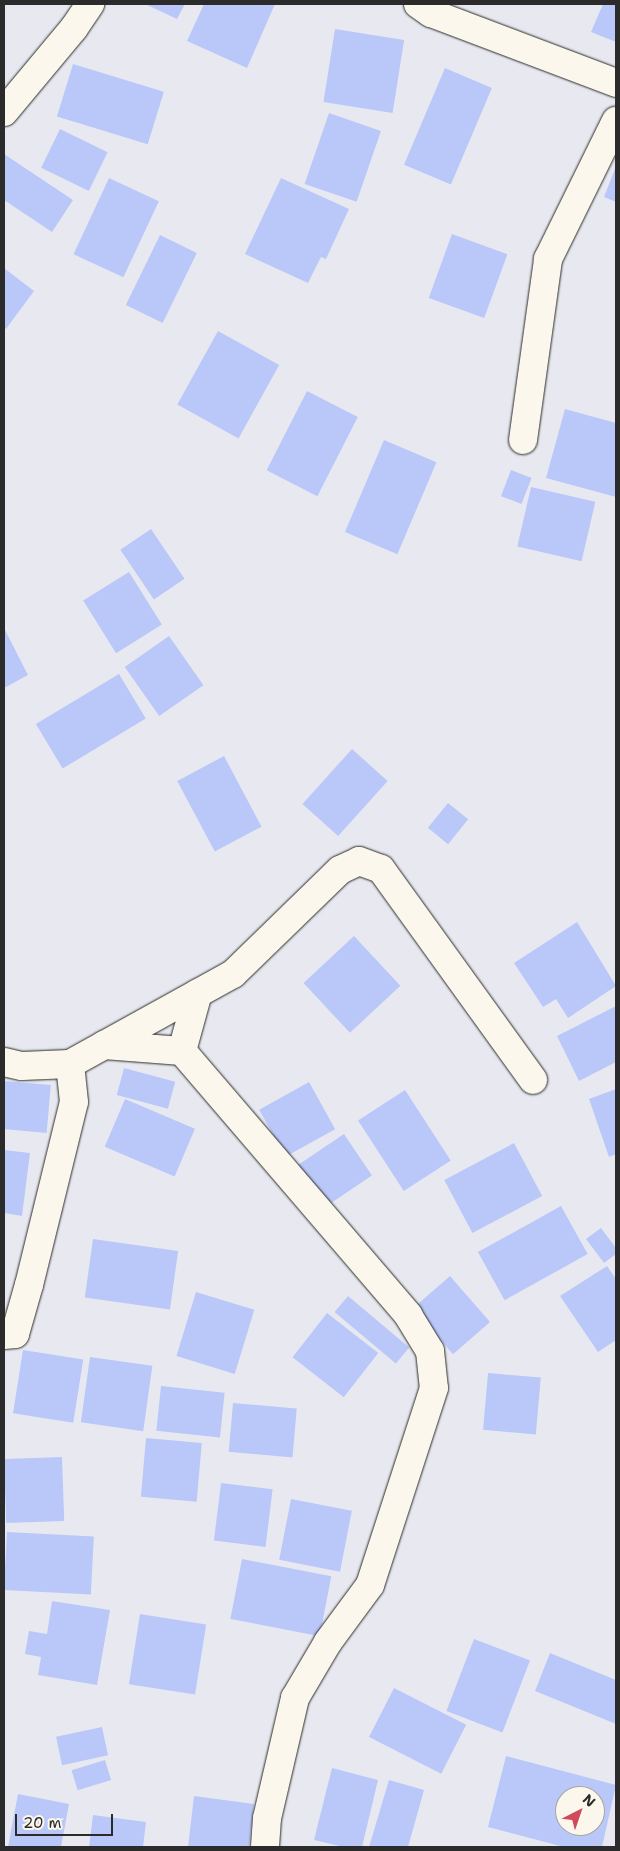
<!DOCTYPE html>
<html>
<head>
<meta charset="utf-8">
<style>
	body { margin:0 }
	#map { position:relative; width:620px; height:1851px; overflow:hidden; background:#e8e9f0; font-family:"Shantell Sans",sans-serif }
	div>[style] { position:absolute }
	.building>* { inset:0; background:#bac8f9; transform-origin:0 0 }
	.roads { filter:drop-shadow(0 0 1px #2b2b2b) drop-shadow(0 0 1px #2b2b2b) }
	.minor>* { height:28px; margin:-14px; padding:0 14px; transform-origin:14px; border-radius:14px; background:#fbf7ec }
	span { translate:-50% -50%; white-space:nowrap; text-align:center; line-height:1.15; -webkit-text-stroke:4.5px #fbf7ec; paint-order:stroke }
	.frame { position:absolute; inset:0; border:5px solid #2b2b2b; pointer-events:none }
	.north { position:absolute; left:555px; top:1786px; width:50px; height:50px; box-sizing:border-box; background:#fbf7ec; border:1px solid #a8a59f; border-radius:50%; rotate:41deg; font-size:14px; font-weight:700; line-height:20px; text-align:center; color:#2b2b2b }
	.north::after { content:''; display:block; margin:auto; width:18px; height:22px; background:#d1495b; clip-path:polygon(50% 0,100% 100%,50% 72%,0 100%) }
	.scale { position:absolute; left:15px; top:1814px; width:98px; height:22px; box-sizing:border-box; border:2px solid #2b2b2b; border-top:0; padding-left:6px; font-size:15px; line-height:18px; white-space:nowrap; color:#2b2b2b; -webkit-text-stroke:4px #fbf7ec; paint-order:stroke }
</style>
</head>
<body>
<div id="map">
	<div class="building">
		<i style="clip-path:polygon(145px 4px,185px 4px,177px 19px)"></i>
		<i style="clip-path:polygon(204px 4px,275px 4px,247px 68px,187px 41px)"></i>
		<i style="clip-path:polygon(603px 4px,616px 4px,616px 42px,591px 32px)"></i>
		<i style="left:335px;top:29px;width:70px;height:74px;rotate:9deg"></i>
		<i style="left:73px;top:64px;width:95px;height:55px;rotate:17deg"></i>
		<i style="left:445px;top:68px;width:51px;height:105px;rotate:23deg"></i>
		<i style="left:329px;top:113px;width:55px;height:75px;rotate:19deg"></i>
		<i style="left:60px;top:129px;width:53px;height:43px;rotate:26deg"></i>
		<i style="clip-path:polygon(4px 154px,73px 200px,52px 232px,4px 200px)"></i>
		<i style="clip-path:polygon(616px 166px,616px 202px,604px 197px)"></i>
		<i style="left:109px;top:178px;width:55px;height:84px;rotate:25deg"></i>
		<i style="clip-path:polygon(281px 178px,349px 209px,326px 259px,321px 257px,308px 283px,245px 254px)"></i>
		<i style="left:452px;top:234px;width:59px;height:68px;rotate:20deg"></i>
		<i style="left:160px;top:235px;width:41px;height:78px;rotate:26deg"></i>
		<i style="clip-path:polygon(4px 268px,34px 291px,6px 329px,4px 327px)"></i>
		<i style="left:218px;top:331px;width:70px;height:84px;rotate:29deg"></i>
		<i style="left:307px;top:391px;width:57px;height:89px;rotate:27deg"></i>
		<i style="clip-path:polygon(565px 409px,616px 423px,616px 497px,546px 478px)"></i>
		<i style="left:384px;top:440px;width:57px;height:100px;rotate:23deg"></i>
		<i style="left:511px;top:470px;width:22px;height:28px;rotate:21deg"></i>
		<i style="left:531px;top:487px;width:66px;height:61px;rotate:13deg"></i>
		<i style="left:151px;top:529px;width:60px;height:37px;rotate:56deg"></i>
		<i style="left:129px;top:572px;width:62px;height:54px;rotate:58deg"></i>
		<i style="clip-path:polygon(4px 628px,28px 675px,4px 688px)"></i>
		<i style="left:169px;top:636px;width:60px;height:54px;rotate:55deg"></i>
		<i style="left:119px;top:674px;width:52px;height:97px;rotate:59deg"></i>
		<i style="left:352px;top:749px;width:48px;height:74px;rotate:42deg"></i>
		<i style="left:224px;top:756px;width:80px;height:53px;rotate:62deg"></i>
		<i style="left:448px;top:803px;width:26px;height:32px;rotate:39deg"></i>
		<i style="clip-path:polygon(577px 922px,616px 986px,568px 1018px,556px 999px,543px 1007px,514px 963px)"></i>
		<i style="left:354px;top:936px;width:68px;height:69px;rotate:47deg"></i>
		<i style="clip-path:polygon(616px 1006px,616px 1062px,579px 1081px,557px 1036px)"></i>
		<i style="left:124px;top:1068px;width:53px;height:28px;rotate:15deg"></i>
		<i style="left:4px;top:1081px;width:47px;height:48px;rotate:5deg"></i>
		<i style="left:309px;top:1082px;width:54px;height:57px;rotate:61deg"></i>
		<i style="clip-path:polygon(616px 1089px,616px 1154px,609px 1157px,589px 1099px)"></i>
		<i style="left:405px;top:1090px;width:84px;height:56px;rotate:57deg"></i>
		<i style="left:125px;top:1099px;width:76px;height:52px;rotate:23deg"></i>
		<i style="left:344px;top:1134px;width:50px;height:56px;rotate:56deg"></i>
		<i style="left:514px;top:1143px;width:60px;height:79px;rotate:62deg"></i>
		<i style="clip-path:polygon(4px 1150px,30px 1153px,22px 1216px,4px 1213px)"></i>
		<i style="left:561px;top:1206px;width:55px;height:95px;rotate:61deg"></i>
		<i style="clip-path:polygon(601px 1228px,616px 1248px,616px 1254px,604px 1263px,586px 1239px)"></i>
		<i style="left:93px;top:1239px;width:86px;height:59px;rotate:8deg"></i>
		<i style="clip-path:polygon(607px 1266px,616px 1279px,616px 1340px,598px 1352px,560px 1296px)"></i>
		<i style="left:450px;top:1276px;width:61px;height:49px;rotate:49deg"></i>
		<i style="left:196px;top:1292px;width:61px;height:67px;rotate:17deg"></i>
		<i style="left:348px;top:1296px;width:80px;height:21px;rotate:40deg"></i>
		<i style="left:327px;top:1313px;width:65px;height:56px;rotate:38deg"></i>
		<i style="left:23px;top:1350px;width:61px;height:64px;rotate:9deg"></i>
		<i style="left:90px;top:1357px;width:63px;height:66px;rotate:8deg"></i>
		<i style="left:488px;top:1373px;width:53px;height:57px;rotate:5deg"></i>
		<i style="left:161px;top:1386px;width:64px;height:45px;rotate:6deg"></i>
		<i style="left:233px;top:1403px;width:64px;height:49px;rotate:5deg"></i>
		<i style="left:146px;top:1438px;width:56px;height:59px;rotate:5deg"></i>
		<i style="left:62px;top:1457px;width:64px;height:58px;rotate:88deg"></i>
		<i style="left:221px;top:1483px;width:52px;height:58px;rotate:7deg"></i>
		<i style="left:291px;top:1499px;width:62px;height:62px;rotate:11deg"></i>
		<i style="left:7px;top:1532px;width:87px;height:58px;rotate:3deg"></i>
		<i style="left:242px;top:1559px;width:91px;height:61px;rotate:11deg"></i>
		<i style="clip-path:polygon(52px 1601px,110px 1610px,97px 1685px,38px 1675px,41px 1657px,25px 1654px,29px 1631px,47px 1634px)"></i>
		<i style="left:140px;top:1614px;width:67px;height:71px;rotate:9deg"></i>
		<i style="left:474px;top:1639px;width:60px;height:77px;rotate:21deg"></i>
		<i style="clip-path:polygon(550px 1653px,616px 1680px,616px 1724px,535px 1691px)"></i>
		<i style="left:394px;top:1688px;width:81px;height:55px;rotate:27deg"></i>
		<i style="left:102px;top:1727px;width:29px;height:47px;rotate:78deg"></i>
		<i style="clip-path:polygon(evenodd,506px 1756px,616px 1785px,602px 1847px,564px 1847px,488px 1827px,506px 1756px,565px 1796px,595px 1796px,595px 1826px,565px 1826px,565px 1796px)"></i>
		<i style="left:105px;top:1760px;width:21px;height:35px;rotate:73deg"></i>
		<i style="clip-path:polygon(332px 1768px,378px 1780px,362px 1847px,344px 1847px,314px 1840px)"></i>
		<i style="clip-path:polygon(389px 1780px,424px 1790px,408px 1847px,369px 1847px)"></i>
		<i style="clip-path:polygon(18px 1794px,69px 1804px,61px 1847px,8px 1847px)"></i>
		<i style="clip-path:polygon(194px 1796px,254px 1804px,249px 1847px,188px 1847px)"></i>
		<i style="clip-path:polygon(93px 1815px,146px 1822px,143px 1847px,89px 1847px)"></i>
	</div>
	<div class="roads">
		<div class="minor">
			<i style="left:418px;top:4px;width:16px;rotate:35deg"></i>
			<i style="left:431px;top:13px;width:198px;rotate:20.7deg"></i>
			<i style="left:4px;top:112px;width:109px;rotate:-50.2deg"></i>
			<i style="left:74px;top:28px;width:29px;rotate:-56deg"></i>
			<i style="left:523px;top:440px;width:183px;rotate:-82.1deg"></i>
			<i style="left:548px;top:259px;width:154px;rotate:-63.8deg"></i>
			<i style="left:104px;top:1045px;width:78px;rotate:4.4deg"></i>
			<i style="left:182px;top:1051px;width:348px;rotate:49.4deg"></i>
			<i style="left:408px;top:1315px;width:42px;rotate:58.6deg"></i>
			<i style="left:430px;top:1351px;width:37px;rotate:84deg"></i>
			<i style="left:434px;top:1388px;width:207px;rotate:108deg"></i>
			<i style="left:370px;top:1585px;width:71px;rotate:126.4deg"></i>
			<i style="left:328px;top:1642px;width:65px;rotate:120.5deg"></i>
			<i style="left:295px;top:1698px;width:123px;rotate:103.1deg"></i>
			<i style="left:267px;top:1818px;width:29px;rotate:94deg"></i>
			<i style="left:182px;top:1051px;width:60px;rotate:-74.6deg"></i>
			<i style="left:4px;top:1062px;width:18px;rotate:13deg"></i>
			<i style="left:22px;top:1066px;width:48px;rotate:-2.4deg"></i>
			<i style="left:70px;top:1064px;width:186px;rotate:-28.9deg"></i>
			<i style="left:233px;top:974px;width:149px;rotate:-44.2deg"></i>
			<i style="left:340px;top:870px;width:21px;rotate:-25deg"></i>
			<i style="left:359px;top:861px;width:23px;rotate:20deg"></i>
			<i style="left:381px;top:869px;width:260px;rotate:54.2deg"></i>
			<i style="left:4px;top:1335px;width:11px;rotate:-5deg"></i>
			<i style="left:15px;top:1334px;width:51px;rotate:-74.1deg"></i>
			<i style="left:29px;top:1285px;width:188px;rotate:-76.2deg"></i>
			<i style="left:74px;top:1102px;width:38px;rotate:-96deg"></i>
		</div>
	</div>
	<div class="frame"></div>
	<div class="north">N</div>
	<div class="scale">20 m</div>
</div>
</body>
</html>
